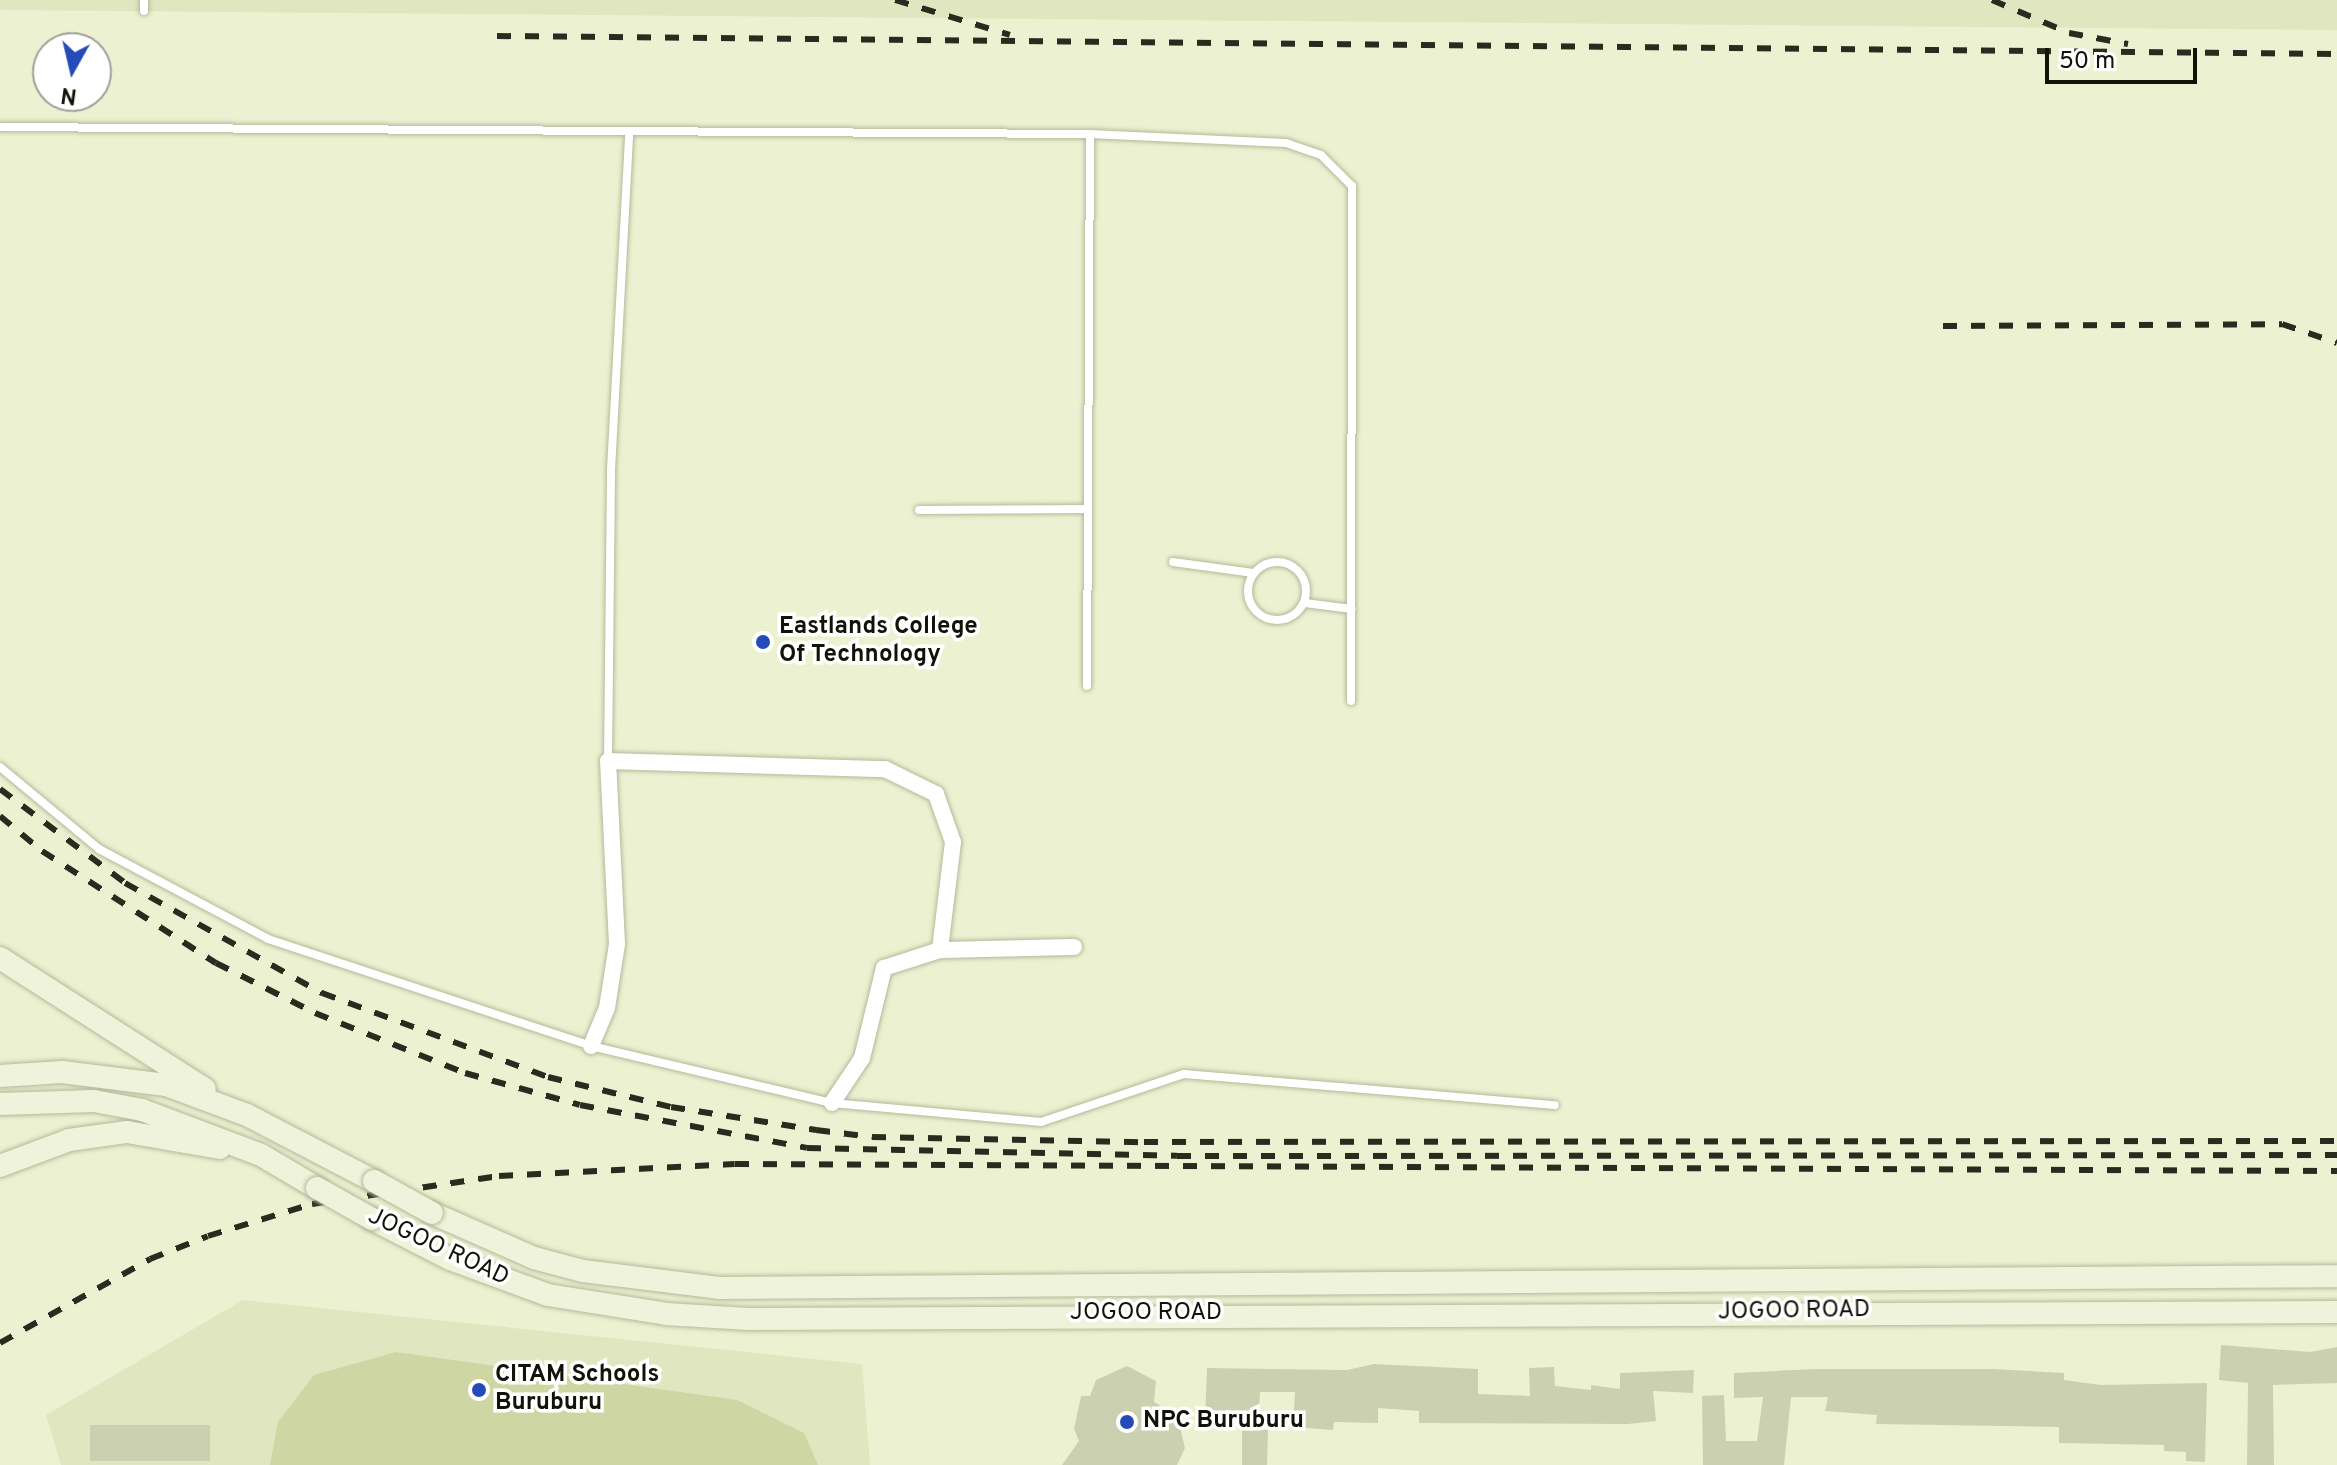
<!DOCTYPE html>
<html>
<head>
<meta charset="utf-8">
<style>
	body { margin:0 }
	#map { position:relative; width:2337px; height:1465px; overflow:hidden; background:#ecf2d1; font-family:Overpass,sans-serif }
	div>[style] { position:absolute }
	.built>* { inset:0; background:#e0e6bf }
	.green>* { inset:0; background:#ced6a3 }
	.building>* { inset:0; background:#cbd0b1; transform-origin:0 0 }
	.roads { filter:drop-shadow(0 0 2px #b4b99a) drop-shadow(0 0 2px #b4b99a) }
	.lane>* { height:8px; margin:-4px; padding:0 4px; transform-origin:4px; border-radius:4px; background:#fff }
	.lane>.ring { margin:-4px; padding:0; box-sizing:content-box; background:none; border:8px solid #fff; border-radius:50% }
	.street>* { height:16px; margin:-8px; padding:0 8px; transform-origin:8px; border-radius:8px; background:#fff }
	.secondary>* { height:22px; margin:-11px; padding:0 11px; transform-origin:11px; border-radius:11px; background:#eff3dc }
	.rail>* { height:6px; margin-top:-3px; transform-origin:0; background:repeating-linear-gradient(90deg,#282b1d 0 14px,transparent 0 28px) }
	.bridges { filter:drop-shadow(0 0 2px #b4b99a) drop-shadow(0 0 2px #b4b99a) }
	.secondary-bridge>* { height:22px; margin:-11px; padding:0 11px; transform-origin:11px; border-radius:11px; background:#eff3dc }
	.dots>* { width:22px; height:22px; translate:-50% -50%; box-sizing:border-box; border:4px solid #fff; border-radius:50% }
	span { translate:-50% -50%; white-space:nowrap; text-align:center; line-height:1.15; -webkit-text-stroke:7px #fff; paint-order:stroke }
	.poi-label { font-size:24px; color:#111308; font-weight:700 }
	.left { translate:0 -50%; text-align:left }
	.street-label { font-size:24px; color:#111308 }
	.north { position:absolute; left:32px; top:32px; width:80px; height:80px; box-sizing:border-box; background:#fff; border:2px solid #a0a19c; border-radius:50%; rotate:188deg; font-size:22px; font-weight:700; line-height:32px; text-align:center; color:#111308 }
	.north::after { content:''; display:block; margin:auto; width:28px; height:36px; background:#244bb9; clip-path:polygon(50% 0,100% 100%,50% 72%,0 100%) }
	.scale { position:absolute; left:2045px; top:48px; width:152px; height:36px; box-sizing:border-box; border:4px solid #111308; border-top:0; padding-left:10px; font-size:24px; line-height:28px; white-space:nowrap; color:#111308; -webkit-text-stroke:6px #fff; paint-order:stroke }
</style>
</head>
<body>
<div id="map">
	<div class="built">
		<i style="clip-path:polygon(0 0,2337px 0,2337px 30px,0 10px)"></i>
		<i style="clip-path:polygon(243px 1300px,862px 1364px,870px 1465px,61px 1465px,46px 1415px)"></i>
	</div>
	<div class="green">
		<i style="clip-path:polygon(396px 1352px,737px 1400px,804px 1433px,818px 1465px,270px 1465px,278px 1422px,314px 1375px)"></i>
	</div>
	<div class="building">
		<i style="clip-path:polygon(2221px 1345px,2310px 1352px,2337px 1347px,2337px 1383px,2273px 1385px,2274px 1465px,2247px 1465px,2248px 1383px,2219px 1380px)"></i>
		<i style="clip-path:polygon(1374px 1364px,1478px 1369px,1478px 1394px,1530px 1396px,1529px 1368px,1554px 1367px,1555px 1386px,1591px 1390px,1591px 1385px,1620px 1389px,1620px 1373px,1694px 1370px,1693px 1393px,1653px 1391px,1656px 1421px,1628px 1424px,1419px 1423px,1419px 1411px,1378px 1408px,1378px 1423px,1334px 1422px,1333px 1430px,1293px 1427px,1295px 1392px,1260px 1392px,1258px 1430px,1268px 1430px,1267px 1465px,1242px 1465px,1242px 1421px,1205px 1420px,1207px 1368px,1347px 1370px)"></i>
		<i style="clip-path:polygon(1127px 1366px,1156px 1381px,1154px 1402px,1177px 1415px,1185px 1448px,1177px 1465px,1062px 1465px,1079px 1441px,1074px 1429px,1081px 1396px,1090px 1396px,1096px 1380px)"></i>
		<i style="clip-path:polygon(1814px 1369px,1993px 1369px,2064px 1373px,2064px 1380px,2101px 1385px,2207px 1383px,2205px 1462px,2186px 1461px,2186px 1452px,2164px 1451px,2164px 1445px,2059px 1443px,2059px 1427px,1876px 1424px,1877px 1415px,1825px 1411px,1828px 1397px,1791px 1397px,1784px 1465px,1703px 1465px,1702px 1396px,1724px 1395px,1726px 1441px,1757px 1441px,1763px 1397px,1734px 1398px,1734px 1373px)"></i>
		<i style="left:210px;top:1425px;width:36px;height:120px;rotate:90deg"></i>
	</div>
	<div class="roads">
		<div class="lane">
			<i style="left:144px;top:0;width:11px;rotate:90deg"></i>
			<i style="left:0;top:127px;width:1090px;rotate:0.37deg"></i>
			<i style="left:1090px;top:134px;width:196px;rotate:2.6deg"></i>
			<i style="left:1286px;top:143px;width:37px;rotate:19deg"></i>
			<i style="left:1321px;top:155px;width:44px;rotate:45deg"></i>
			<i style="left:1352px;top:186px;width:515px;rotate:90.11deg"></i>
			<i style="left:919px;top:510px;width:169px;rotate:-0.3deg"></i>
			<i class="ring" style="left:1248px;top:562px;width:50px;height:50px"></i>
			<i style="left:1173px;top:562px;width:81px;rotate:7.8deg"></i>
			<i style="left:1305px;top:603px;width:47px;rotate:7.3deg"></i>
			<i style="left:1087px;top:686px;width:552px;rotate:-89.69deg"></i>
			<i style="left:608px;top:761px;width:291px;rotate:-89.4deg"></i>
			<i style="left:611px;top:470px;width:337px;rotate:-86.9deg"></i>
			<i style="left:0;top:767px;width:129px;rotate:39.6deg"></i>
			<i style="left:99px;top:849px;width:191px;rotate:28deg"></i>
			<i style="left:268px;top:939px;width:340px;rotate:18.3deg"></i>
			<i style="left:591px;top:1046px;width:248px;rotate:13.3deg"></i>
			<i style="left:832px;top:1103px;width:210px;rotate:5.2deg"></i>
			<i style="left:1041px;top:1122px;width:151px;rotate:-18.6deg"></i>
			<i style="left:1184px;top:1074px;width:372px;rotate:4.8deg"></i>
		</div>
		<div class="street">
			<i style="left:591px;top:1046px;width:41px;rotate:-67.2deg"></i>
			<i style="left:607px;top:1008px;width:65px;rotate:-81.1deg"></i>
			<i style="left:617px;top:944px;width:183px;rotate:-92.8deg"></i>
			<i style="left:608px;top:761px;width:277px;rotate:1.7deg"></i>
			<i style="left:885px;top:769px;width:57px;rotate:26.1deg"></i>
			<i style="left:936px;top:794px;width:51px;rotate:70.5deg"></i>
			<i style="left:953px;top:842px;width:109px;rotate:96.9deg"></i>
			<i style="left:832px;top:1103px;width:54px;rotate:-56.3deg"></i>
			<i style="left:862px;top:1058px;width:93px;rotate:-76.3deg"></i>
			<i style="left:884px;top:968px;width:59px;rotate:-17.8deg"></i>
			<i style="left:940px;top:950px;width:134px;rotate:-1.3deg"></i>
		</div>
		<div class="secondary">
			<i style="left:0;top:958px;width:243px;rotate:32.6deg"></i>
			<i style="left:0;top:1076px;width:62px;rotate:-3.7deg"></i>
			<i style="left:62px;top:1072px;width:105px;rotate:7.1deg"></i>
			<i style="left:166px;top:1085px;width:86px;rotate:20.3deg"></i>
			<i style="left:247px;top:1115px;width:143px;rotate:27.5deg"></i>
			<i style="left:0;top:1104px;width:94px;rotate:-1.8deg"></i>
			<i style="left:94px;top:1101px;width:49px;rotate:10.6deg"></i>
			<i style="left:142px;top:1110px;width:127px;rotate:20.7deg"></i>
			<i style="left:261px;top:1155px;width:65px;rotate:30.5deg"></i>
			<i style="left:0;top:1166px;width:74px;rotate:-20.6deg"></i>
			<i style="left:69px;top:1140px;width:59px;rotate:-7.9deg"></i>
			<i style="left:127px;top:1132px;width:94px;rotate:9.8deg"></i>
			<i style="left:432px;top:1213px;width:111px;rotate:23.8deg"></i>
			<i style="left:534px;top:1258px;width:51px;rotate:14.9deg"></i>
			<i style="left:583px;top:1271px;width:137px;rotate:7.1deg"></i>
			<i style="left:719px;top:1288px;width:1618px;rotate:-0.42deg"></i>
			<i style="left:372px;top:1219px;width:88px;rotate:27.1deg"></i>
			<i style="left:450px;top:1259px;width:104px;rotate:20.2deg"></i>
			<i style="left:548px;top:1295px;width:120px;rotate:9.1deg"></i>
			<i style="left:666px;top:1314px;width:83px;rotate:3.4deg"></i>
			<i style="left:749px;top:1319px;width:1588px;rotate:-0.25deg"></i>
		</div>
	</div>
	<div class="rail">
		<i style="left:895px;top:0;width:120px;rotate:16.9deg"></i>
		<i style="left:1992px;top:0;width:84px;rotate:23.2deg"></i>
		<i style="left:2069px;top:33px;width:60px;rotate:10.6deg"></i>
		<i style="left:497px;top:36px;width:1840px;rotate:0.56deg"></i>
		<i style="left:1943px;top:326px;width:339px;rotate:-0.3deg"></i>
		<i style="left:2282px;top:324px;width:58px;rotate:19.1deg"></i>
		<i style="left:0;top:789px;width:156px;rotate:36.9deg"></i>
		<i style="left:125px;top:883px;width:226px;rotate:29.2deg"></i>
		<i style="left:322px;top:993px;width:241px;rotate:20.4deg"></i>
		<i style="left:548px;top:1077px;width:127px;rotate:13.7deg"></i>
		<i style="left:671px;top:1107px;width:147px;rotate:9deg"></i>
		<i style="left:816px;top:1130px;width:56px;rotate:7.1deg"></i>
		<i style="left:872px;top:1137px;width:272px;rotate:1.1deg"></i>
		<i style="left:1144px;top:1142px;width:1193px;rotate:-0.05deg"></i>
		<i style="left:0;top:816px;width:55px;rotate:39.8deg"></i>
		<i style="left:42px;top:851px;width:207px;rotate:32.8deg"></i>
		<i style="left:216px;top:963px;width:111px;rotate:26.8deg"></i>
		<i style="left:315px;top:1013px;width:162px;rotate:21.8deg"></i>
		<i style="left:465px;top:1073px;width:119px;rotate:15.5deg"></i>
		<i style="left:580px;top:1105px;width:231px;rotate:10.7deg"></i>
		<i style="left:807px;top:1148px;width:370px;rotate:1.2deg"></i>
		<i style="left:1177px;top:1156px;width:1160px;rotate:-0.05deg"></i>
		<i style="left:0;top:1343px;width:172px;rotate:-29.2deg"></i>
		<i style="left:150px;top:1259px;width:62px;rotate:-21.6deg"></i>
		<i style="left:208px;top:1236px;width:109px;rotate:-17.1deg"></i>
		<i style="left:312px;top:1204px;width:189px;rotate:-8.5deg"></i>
		<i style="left:499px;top:1176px;width:236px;rotate:-2.9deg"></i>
		<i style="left:735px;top:1164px;width:1602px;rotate:0.25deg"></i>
	</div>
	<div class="bridges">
		<div class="secondary-bridge">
			<i style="left:374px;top:1181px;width:66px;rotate:28.9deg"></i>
			<i style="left:317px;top:1188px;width:63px;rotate:29.4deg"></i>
		</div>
	</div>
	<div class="dots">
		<i style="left:763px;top:642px;background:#244bb9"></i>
		<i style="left:479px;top:1390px;background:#244bb9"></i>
		<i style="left:1127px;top:1422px;background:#244bb9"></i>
	</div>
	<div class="poi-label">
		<span class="left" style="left:779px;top:642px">Eastlands College<br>Of Technology</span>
		<span class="left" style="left:495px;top:1390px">CITAM Schools<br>Buruburu</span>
		<span class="left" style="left:1143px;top:1422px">NPC Buruburu</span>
	</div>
	<div class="street-label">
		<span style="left:438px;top:1248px;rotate:25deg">JOGOO ROAD</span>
		<span style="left:1794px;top:1312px;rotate:-1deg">JOGOO ROAD</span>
		<span style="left:1146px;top:1314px">JOGOO ROAD</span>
	</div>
	<div class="north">N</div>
	<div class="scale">50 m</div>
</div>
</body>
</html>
